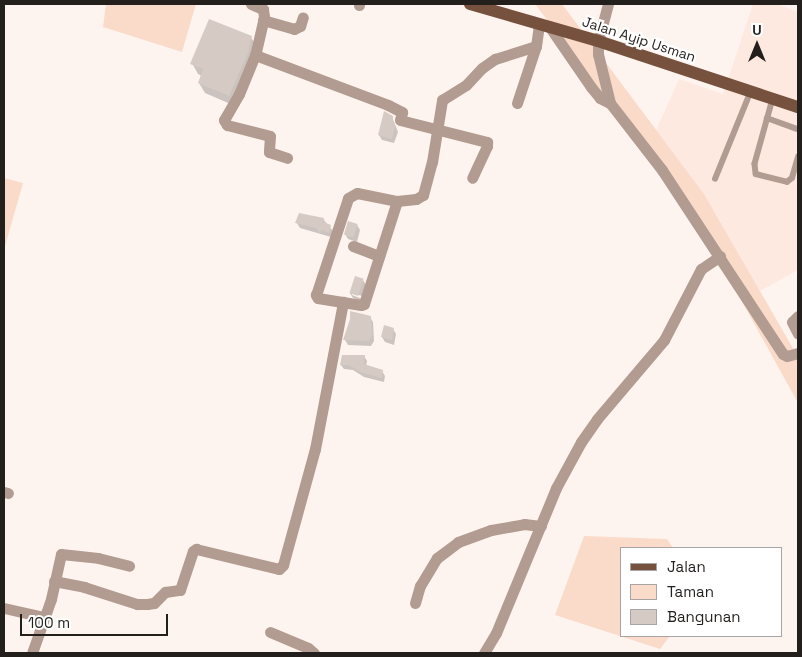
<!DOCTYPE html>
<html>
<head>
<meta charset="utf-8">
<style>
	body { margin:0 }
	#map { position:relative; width:802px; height:657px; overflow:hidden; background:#fef4ef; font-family:"Space Grotesk",sans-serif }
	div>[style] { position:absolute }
	.built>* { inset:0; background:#fde9df }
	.green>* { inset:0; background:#fadac9 }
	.shadow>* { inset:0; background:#0003 }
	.building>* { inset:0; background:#d5cac4; transform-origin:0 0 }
	.lane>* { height:5.5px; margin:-2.75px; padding:0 2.75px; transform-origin:2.75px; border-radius:2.75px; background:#b29c91 }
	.street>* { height:11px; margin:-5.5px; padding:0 5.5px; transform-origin:5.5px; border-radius:5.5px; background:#b29c91 }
	.primary>* { height:12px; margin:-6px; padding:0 6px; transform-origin:6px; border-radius:6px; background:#76523e }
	span { translate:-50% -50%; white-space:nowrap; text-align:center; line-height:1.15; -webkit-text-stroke:4.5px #fff; paint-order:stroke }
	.street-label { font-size:14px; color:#231f1d }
	.frame { position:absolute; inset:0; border:5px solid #231f1d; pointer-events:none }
	.legend { position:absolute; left:620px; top:547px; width:162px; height:90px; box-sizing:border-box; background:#fff; border:1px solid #a7a5a5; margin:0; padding:6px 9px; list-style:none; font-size:15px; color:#231f1d }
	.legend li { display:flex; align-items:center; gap:10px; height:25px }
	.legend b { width:25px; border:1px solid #a7a5a5 }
	.north { position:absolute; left:732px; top:20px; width:50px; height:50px; -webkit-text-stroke:4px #fff; paint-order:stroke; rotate:0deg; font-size:14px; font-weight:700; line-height:20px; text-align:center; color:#231f1d }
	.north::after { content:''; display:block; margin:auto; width:18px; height:22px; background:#231f1d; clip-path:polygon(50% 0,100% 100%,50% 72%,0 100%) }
	.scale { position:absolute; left:20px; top:614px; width:148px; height:22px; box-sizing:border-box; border:2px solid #231f1d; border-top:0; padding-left:6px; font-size:15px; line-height:18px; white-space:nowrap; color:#231f1d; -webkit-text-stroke:4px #fff; paint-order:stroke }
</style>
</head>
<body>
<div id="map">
	<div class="built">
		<i style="clip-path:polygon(753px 4px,777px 4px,798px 12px,798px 270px,760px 291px,704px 194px,656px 130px,679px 79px,723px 94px)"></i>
	</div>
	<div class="green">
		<i style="clip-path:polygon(106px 4px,196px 4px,182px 52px,103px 27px)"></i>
		<i style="clip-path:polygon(535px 4px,562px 4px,704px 194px,798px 357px,798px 403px,692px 211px)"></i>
		<i style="clip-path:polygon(4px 178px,23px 183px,4px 250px)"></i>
		<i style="clip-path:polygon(584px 536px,667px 539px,673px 548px,621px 548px,621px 636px,670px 636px,660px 649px,555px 615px)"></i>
	</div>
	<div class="shadow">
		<i style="clip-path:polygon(251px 37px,257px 48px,235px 106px,205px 93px,199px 83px,202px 76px,198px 74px,192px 63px)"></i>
		<i style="clip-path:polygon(392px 117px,398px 132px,394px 143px,382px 140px,379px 135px)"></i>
		<i style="clip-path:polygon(323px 219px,333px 231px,331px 237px,300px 228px,297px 223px)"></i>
		<i style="clip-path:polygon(357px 225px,360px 230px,357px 242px,348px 239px,345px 234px)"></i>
		<i style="clip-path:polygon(363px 280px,366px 285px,362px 296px,352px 293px,352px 295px,362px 299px,361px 301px,353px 298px,350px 293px)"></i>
		<i style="clip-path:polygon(370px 317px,373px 322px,374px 341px,371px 346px,348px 345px,345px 340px,351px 319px)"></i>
		<i style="clip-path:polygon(393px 329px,396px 334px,394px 345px,385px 342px,382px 337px)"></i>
		<i style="clip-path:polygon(364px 356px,367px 361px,366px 366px,382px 371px,385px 376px,384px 382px,364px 377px,353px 370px,344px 369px,341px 365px)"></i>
	</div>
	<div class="building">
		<i style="clip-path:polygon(209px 19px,252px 36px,248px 53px,229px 96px,198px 83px,203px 69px,190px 64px)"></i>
		<i style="clip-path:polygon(384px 111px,393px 116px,393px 122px,395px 126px,392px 139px,378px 135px)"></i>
		<i style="clip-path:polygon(299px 213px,324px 218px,323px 222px,331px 225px,329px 233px,321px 230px,320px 233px,316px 228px,295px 223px)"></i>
		<i style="left:348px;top:221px;width:10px;height:14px;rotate:17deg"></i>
		<i style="left:355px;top:276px;width:9px;height:18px;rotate:18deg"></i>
		<i style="clip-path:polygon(350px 311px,371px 316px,372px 335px,369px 341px,343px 340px,350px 319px)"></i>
		<i style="clip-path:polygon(384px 325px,394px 328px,392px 340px,381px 337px)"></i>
		<i style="clip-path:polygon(342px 355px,365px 355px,364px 364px,383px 370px,382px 378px,360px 372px,349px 365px,340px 365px)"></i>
	</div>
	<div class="lane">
		<i style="left:773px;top:99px;width:67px;rotate:105.5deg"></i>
		<i style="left:755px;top:164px;width:10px;rotate:84deg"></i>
		<i style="left:756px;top:174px;width:32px;rotate:14deg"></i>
		<i style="left:787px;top:182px;width:6px;rotate:-39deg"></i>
		<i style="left:792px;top:178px;width:22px;rotate:-74deg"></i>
		<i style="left:767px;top:118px;width:33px;rotate:20deg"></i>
		<i style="left:715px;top:179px;width:95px;rotate:-67.8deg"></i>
	</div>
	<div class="street">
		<i style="left:251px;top:4px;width:13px;rotate:23deg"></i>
		<i style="left:263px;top:9px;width:8px;rotate:83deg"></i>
		<i style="left:264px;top:17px;width:39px;rotate:103deg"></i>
		<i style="left:255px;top:55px;width:42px;rotate:112.3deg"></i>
		<i style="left:239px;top:94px;width:30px;rotate:120deg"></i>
		<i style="left:224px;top:120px;width:6px;rotate:59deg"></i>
		<i style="left:227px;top:125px;width:44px;rotate:14.3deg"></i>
		<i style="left:270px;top:136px;width:16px;rotate:94deg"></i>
		<i style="left:269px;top:152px;width:19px;rotate:18deg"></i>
		<i style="left:608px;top:4px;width:38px;rotate:105deg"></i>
		<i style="left:598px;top:41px;width:13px;rotate:90deg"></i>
		<i style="left:598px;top:54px;width:50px;rotate:76.2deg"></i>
		<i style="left:610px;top:103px;width:85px;rotate:52.2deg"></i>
		<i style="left:662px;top:170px;width:220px;rotate:56.7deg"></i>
		<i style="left:783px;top:354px;width:4px;rotate:27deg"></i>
		<i style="left:787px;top:356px;width:11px;rotate:-15deg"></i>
		<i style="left:359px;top:5px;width:1px;rotate:-90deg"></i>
		<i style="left:263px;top:20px;width:32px;rotate:16deg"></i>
		<i style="left:294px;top:29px;width:7px;rotate:-27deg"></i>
		<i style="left:300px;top:26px;width:9px;rotate:-72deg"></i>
		<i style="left:551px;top:29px;width:70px;rotate:55.4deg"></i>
		<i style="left:591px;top:87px;width:14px;rotate:51deg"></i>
		<i style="left:600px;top:98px;width:11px;rotate:27deg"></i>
		<i style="left:255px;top:55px;width:142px;rotate:20.6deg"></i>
		<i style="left:388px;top:105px;width:16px;rotate:27deg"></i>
		<i style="left:402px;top:112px;width:8px;rotate:104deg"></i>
		<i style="left:400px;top:120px;width:90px;rotate:14.2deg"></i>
		<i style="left:487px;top:142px;width:4px;rotate:90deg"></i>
		<i style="left:487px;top:146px;width:35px;rotate:115deg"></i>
		<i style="left:517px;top:103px;width:60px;rotate:-71.6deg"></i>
		<i style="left:397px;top:201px;width:108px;rotate:107.8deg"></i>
		<i style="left:364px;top:304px;width:3px;rotate:162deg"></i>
		<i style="left:361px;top:305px;width:44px;rotate:-170.8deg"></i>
		<i style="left:318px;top:298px;width:4px;rotate:-124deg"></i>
		<i style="left:316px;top:295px;width:102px;rotate:-71.7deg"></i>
		<i style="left:348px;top:198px;width:10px;rotate:-29deg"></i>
		<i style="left:357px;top:193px;width:41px;rotate:11.3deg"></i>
		<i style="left:397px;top:201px;width:19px;rotate:-6deg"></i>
		<i style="left:416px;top:199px;width:8px;rotate:-30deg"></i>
		<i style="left:423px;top:195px;width:34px;rotate:-75deg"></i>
		<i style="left:432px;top:162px;width:63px;rotate:-80.8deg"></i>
		<i style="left:442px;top:100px;width:28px;rotate:-32deg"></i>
		<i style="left:466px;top:85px;width:23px;rotate:-47deg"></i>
		<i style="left:482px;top:68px;width:16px;rotate:-35deg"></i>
		<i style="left:495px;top:59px;width:43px;rotate:-17.6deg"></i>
		<i style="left:536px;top:46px;width:21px;rotate:-82deg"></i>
		<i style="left:353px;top:246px;width:28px;rotate:21deg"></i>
		<i style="left:798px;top:316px;width:8px;rotate:135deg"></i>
		<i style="left:792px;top:322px;width:13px;rotate:63deg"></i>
		<i style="left:4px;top:492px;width:4px;rotate:14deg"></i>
		<i style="left:54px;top:581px;width:31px;rotate:11deg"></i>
		<i style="left:84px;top:587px;width:56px;rotate:17.8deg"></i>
		<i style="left:137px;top:604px;width:10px"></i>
		<i style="left:147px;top:604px;width:7px;rotate:-8deg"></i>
		<i style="left:154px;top:603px;width:16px;rotate:-45deg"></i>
		<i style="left:165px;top:592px;width:15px;rotate:-8deg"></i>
		<i style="left:180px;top:590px;width:41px;rotate:-71.6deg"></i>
		<i style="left:193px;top:551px;width:4px;rotate:-34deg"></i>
		<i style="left:196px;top:549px;width:85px;rotate:13.5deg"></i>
		<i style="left:279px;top:569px;width:6px;rotate:-45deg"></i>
		<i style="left:283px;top:565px;width:120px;rotate:-74.6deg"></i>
		<i style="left:315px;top:449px;width:150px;rotate:-79.2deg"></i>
		<i style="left:415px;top:603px;width:18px;rotate:-74deg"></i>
		<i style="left:420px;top:586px;width:33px;rotate:-59deg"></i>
		<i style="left:437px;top:558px;width:26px;rotate:-37deg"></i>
		<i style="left:458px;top:542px;width:35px;rotate:-20deg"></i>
		<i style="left:491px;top:530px;width:34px;rotate:-10deg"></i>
		<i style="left:524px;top:524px;width:17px;rotate:7deg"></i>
		<i style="left:4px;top:608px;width:41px;rotate:12.7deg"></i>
		<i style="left:270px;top:632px;width:41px;rotate:22.8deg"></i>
		<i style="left:308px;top:648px;width:8px;rotate:40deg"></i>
		<i style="left:32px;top:653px;width:57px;rotate:-70.6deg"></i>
		<i style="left:51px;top:599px;width:46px;rotate:-77.5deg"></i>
		<i style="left:61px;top:554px;width:37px;rotate:6deg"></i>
		<i style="left:98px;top:558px;width:32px;rotate:14deg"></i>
		<i style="left:484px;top:653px;width:23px;rotate:-59deg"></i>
		<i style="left:496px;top:633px;width:157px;rotate:-67.5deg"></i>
		<i style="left:556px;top:488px;width:52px;rotate:-61.5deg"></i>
		<i style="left:581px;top:442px;width:28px;rotate:-55deg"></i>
		<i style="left:597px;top:419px;width:104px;rotate:-49.7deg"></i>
		<i style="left:664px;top:340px;width:80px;rotate:-62.5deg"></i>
		<i style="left:701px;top:269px;width:23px;rotate:-34deg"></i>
	</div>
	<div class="primary">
		<i style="left:470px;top:4px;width:133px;rotate:16.1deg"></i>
		<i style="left:598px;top:41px;width:211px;rotate:18.3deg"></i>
	</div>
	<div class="street-label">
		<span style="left:639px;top:39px;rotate:18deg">Jalan Ayip Usman</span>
	</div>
	<div class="frame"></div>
	<ul class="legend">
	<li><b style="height:6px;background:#76523e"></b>Jalan</li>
	<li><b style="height:14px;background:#fadac9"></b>Taman</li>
	<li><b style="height:14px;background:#d5cac4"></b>Bangunan</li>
	</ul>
	<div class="north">U</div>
	<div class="scale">100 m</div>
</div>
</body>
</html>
